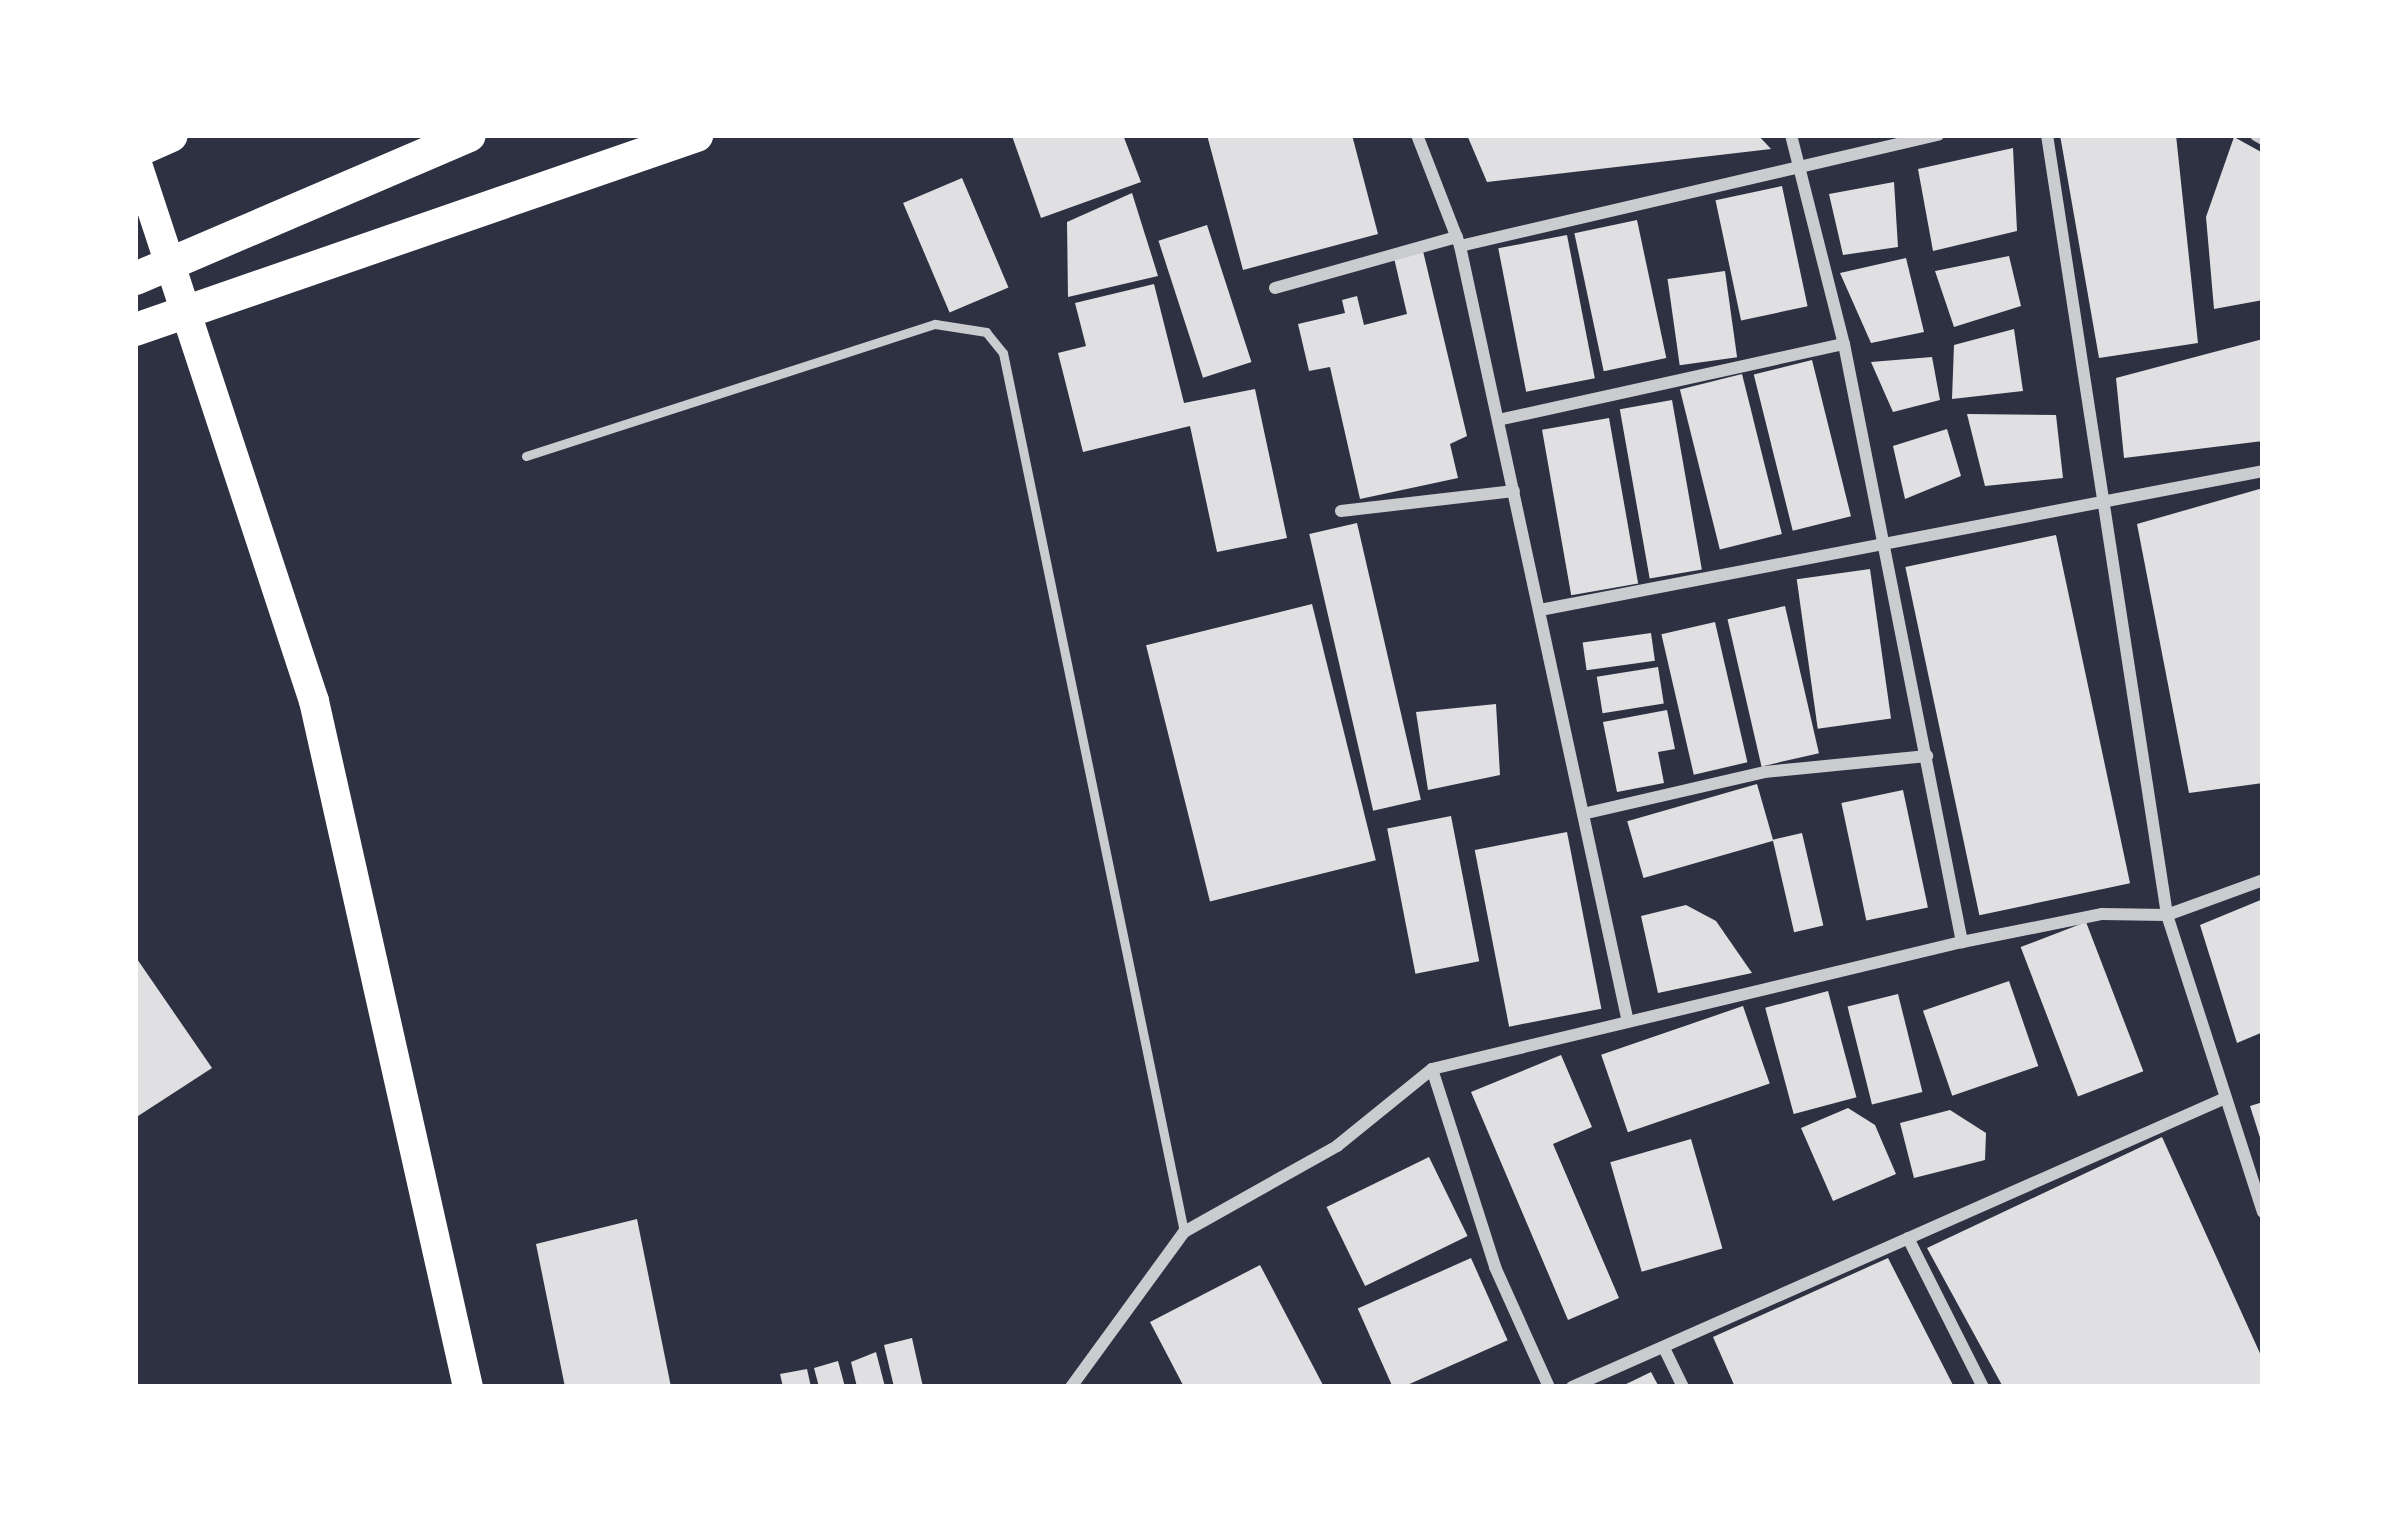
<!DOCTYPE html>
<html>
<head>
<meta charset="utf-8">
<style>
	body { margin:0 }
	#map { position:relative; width:2398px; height:1522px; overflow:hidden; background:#2d3142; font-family:Mulish,sans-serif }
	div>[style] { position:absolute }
	.building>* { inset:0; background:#e0e0e3; transform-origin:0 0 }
	.service>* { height:9px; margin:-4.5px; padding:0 4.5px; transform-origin:4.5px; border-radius:4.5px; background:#caccd0 }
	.minor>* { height:12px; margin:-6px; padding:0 6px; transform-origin:6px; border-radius:6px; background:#caccd0 }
	.primary>* { height:30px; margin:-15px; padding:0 15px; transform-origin:15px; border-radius:15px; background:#fff }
	.trunk>* { height:33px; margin:-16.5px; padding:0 16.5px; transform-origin:16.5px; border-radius:16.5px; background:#fff }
	span { translate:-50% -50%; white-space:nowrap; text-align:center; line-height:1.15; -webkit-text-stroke:9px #fff; paint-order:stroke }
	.frame { position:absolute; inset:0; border:138px solid #fff; pointer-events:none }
</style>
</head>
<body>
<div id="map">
	<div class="building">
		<i style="clip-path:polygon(1123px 135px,1141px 182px,1041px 218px,1012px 136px)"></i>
		<i style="clip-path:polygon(1207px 135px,1352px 135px,1378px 234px,1243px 270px)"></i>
		<i style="clip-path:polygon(1467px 135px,1758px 135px,1771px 149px,1487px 182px)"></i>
		<i style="clip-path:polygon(2060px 135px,2176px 135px,2198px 343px,2099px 358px)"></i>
		<i style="clip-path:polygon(2234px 137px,2263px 153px,2263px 300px,2214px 309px,2206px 217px)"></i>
		<i style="clip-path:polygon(2013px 148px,2017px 231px,1933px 251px,1918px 169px)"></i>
		<i style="left:962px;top:178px;width:119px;height:64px;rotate:67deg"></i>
		<i style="clip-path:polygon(1894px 182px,1898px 247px,1843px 255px,1829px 194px)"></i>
		<i style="left:1782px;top:186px;width:123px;height:68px;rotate:78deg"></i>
		<i style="clip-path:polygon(1132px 193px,1158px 276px,1068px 297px,1067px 222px)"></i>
		<i style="left:1637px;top:220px;width:141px;height:64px;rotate:78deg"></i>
		<i style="left:1207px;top:225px;width:144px;height:51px;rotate:72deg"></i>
		<i style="left:1567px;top:235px;width:146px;height:70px;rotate:79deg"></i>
		<i style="clip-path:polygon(1423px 251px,1467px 436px,1450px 444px,1458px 478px,1360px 499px,1330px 367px,1309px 371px,1298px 324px,1345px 313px,1342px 300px,1357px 296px,1364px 325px,1407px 314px,1394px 258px)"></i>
		<i style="clip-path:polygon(2009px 256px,2021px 306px,1954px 327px,1935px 271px)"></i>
		<i style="clip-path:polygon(1906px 258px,1924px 332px,1871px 343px,1840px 273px)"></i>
		<i style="left:1725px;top:271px;width:87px;height:58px;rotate:82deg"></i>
		<i style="clip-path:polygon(1154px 284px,1184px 403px,1255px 389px,1287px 538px,1217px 552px,1190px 426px,1083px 452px,1058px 353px,1086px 346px,1075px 303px)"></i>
		<i style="clip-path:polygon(2014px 329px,2023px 391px,1952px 399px,1954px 345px)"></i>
		<i style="clip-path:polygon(2263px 339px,2263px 441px,2124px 458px,2116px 378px)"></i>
		<i style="clip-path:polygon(1932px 357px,1940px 400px,1893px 412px,1871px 362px)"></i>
		<i style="left:1812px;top:360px;width:161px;height:60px;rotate:76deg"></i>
		<i style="left:1742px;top:374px;width:165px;height:64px;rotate:76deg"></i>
		<i style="left:1672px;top:400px;width:172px;height:53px;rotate:80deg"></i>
		<i style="clip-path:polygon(1967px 414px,2056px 415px,2063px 478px,1985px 486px)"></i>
		<i style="left:1609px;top:418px;width:168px;height:68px;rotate:80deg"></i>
		<i style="clip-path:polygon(1947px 429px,1961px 476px,1905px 499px,1893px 446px)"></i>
		<i style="clip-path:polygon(2263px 488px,2263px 783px,2189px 793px,2137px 524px)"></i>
		<i style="left:1357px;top:523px;width:284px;height:49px;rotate:77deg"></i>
		<i style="left:2056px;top:535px;width:356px;height:154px;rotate:78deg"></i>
		<i style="left:1870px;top:569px;width:151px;height:74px;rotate:82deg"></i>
		<i style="left:1312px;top:604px;width:264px;height:171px;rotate:76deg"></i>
		<i style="left:1785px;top:606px;width:151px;height:59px;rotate:77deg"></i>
		<i style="left:1715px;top:622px;width:144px;height:55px;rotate:77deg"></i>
		<i style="left:1651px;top:633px;width:28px;height:69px;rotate:82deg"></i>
		<i style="left:1658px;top:667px;width:37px;height:62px;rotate:81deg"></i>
		<i style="clip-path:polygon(1496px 704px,1500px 775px,1428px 790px,1416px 712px)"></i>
		<i style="clip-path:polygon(1667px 710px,1675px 749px,1658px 752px,1664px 783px,1617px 792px,1603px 722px)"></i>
		<i style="left:1757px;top:784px;width:59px;height:135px;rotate:74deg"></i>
		<i style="left:1903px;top:790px;width:120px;height:63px;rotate:78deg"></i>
		<i style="left:1451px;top:816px;width:148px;height:65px;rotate:79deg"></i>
		<i style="left:1567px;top:832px;width:180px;height:94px;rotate:79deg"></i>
		<i style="left:1802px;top:833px;width:95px;height:30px;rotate:77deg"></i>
		<i style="clip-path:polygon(2263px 899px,2263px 1032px,2237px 1043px,2200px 925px)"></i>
		<i style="clip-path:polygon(1686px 905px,1716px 921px,1752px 973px,1658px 993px,1641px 916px)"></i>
		<i style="left:2086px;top:922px;width:160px;height:70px;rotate:69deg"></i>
		<i style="clip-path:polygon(135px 956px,212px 1068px,135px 1118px)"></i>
		<i style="left:2009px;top:981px;width:90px;height:91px;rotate:71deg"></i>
		<i style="left:1828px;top:991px;width:110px;height:65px;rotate:75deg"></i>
		<i style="left:1898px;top:994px;width:101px;height:52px;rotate:76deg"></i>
		<i style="left:1743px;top:1006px;width:82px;height:150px;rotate:71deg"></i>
		<i style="clip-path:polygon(1561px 1055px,1592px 1127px,1553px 1144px,1619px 1298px,1568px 1320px,1471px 1092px)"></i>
		<i style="clip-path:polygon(2263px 1102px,2263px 1144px,2262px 1144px,2250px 1106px)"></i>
		<i style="clip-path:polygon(1848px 1108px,1875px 1125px,1896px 1174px,1833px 1201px,1801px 1128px)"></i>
		<i style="clip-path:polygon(1950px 1110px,1986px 1133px,1985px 1160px,1914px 1178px,1900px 1123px)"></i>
		<i style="clip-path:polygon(2162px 1137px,2263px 1360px,2263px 1387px,2003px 1387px,1927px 1248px)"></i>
		<i style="left:1691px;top:1139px;width:114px;height:84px;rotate:74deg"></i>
		<i style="left:1429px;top:1157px;width:88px;height:114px;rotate:64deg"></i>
		<i style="clip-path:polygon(637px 1219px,671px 1387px,565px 1387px,536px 1244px)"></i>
		<i style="left:1471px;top:1258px;width:90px;height:124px;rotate:66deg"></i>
		<i style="clip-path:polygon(1888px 1258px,1954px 1387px,1735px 1387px,1713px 1337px)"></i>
		<i style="clip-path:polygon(1260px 1265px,1324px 1387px,1184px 1387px,1150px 1322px)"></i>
		<i style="clip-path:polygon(912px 1338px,923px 1387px,894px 1387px,884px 1345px)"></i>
		<i style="clip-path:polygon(876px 1352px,885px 1387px,857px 1387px,851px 1362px)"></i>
		<i style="clip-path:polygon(838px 1361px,845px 1387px,819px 1387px,814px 1368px)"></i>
		<i style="clip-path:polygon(807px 1369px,811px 1387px,783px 1387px,780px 1374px)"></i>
		<i style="clip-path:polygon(1651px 1372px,1659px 1387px,1620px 1387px)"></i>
	</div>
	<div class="service">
		<i style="left:526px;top:456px;width:430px;rotate:-17.9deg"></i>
		<i style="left:935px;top:324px;width:52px;rotate:8.9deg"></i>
		<i style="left:986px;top:332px;width:27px;rotate:51deg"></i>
		<i style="left:1003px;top:353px;width:897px;rotate:78.36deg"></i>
	</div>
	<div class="minor">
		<i style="left:1417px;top:135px;width:119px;rotate:68.8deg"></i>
		<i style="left:1460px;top:246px;width:790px;rotate:77.79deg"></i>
		<i style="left:1791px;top:135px;width:216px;rotate:75.8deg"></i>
		<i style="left:1844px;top:344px;width:610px;rotate:78.84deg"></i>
		<i style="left:2047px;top:135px;width:789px;rotate:81.25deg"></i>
		<i style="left:2167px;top:915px;width:312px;rotate:72.1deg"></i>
		<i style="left:2256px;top:135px;width:8px;rotate:30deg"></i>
		<i style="left:1460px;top:246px;width:491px;rotate:-13.1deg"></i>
		<i style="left:1275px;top:288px;width:189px;rotate:-15.7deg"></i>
		<i style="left:1498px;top:420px;width:354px;rotate:-12.4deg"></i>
		<i style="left:1341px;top:511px;width:174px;rotate:-6.6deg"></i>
		<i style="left:1540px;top:610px;width:736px;rotate:-10.88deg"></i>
		<i style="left:1587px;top:813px;width:182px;rotate:-13deg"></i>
		<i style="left:1764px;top:772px;width:164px;rotate:-5.6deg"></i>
		<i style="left:1432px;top:1069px;width:208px;rotate:72.3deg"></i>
		<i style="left:1495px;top:1267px;width:132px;rotate:65.8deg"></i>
		<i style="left:1908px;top:1238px;width:167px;rotate:63.3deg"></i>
		<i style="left:1665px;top:1350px;width:41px;rotate:64.1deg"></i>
		<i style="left:1071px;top:1387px;width:192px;rotate:-53.9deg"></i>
		<i style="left:1184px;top:1232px;width:176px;rotate:-29.3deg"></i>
		<i style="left:1337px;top:1146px;width:122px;rotate:-39deg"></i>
		<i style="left:1432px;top:1069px;width:545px;rotate:-13.48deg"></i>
		<i style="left:1962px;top:942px;width:143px;rotate:-11.3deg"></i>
		<i style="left:2102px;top:914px;width:65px;rotate:0.9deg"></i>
		<i style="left:2167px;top:915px;width:102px;rotate:-20deg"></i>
		<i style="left:1572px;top:1387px;width:712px;rotate:-23.86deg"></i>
	</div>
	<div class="primary">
		<i style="left:135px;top:158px;width:572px;rotate:71.76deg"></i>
		<i style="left:314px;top:701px;width:703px;rotate:77.35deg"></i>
	</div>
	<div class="trunk">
		<i style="left:135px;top:151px;width:39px;rotate:-24deg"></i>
		<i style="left:135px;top:278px;width:363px;rotate:-23.2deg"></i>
		<i style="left:135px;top:329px;width:594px;rotate:-19.08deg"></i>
	</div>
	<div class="frame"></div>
</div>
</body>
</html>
